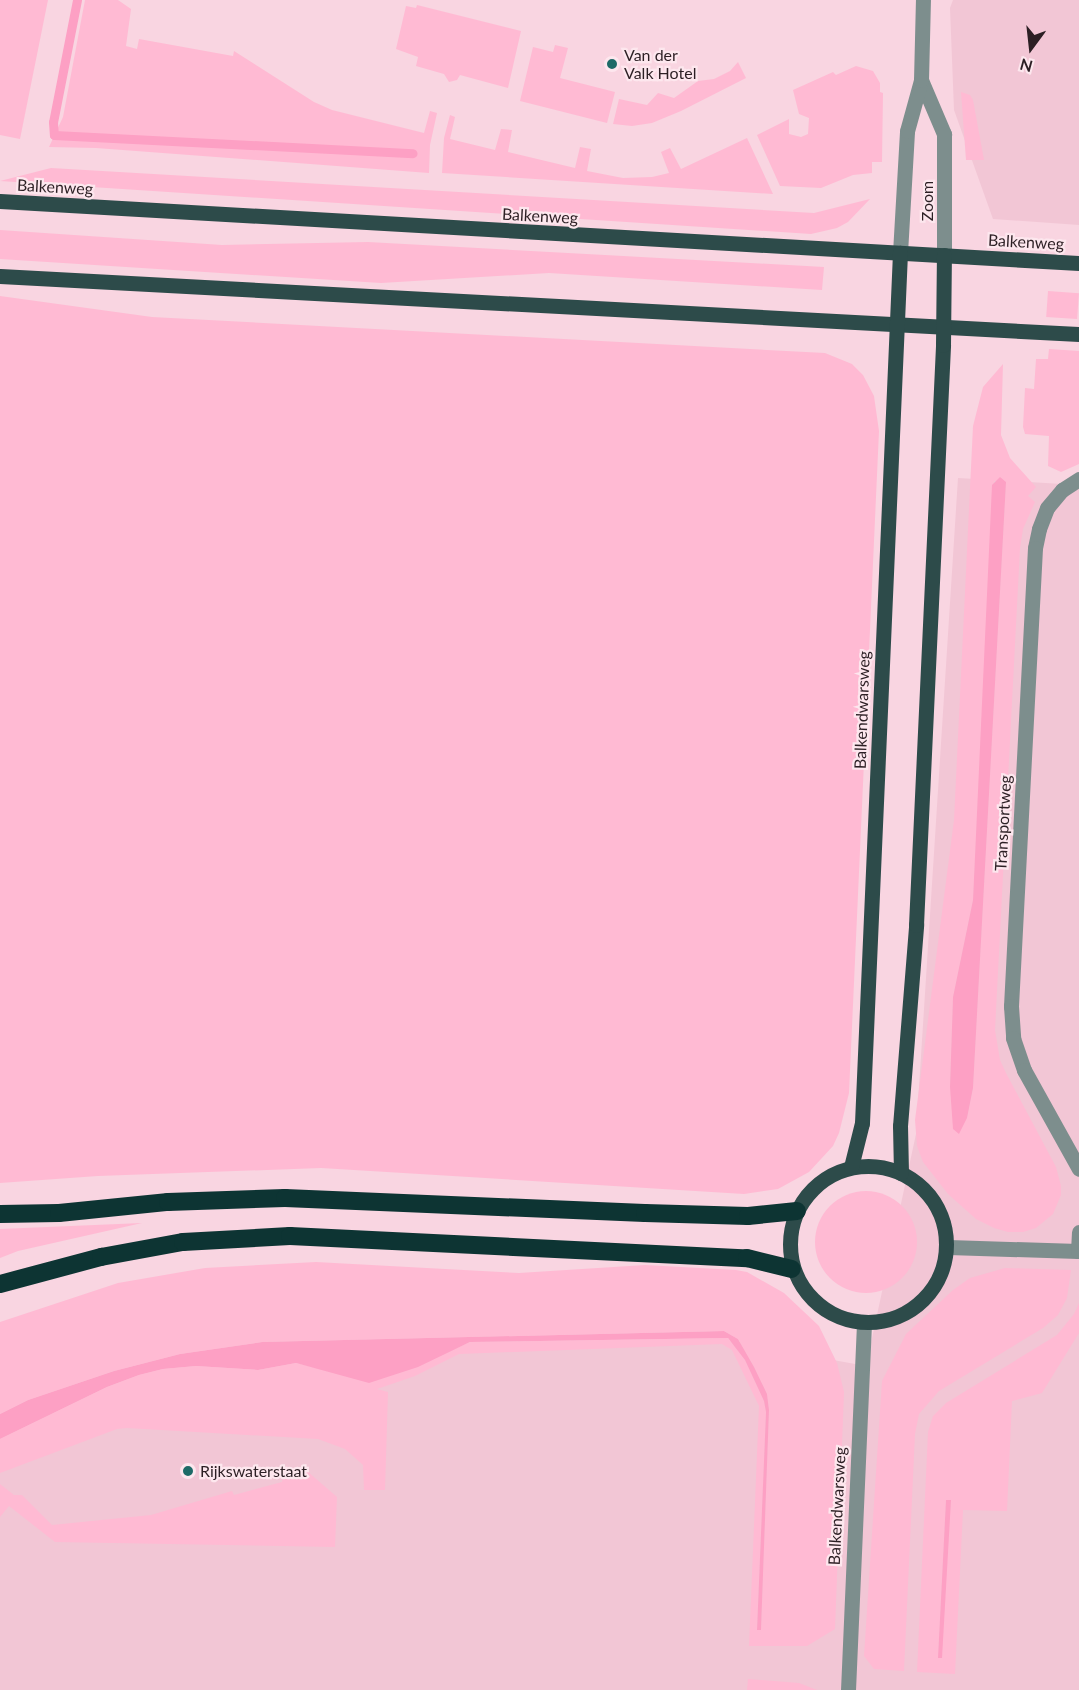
<!DOCTYPE html>
<html>
<head>
<meta charset="utf-8">
<style>
	body { margin:0 }
	#map { position:relative; width:1079px; height:1690px; overflow:hidden; background:#f9d5e1; font-family:Lato,sans-serif }
	div>[style] { position:absolute }
	.built>* { inset:0; background:#f2c6d5 }
	.green>* { inset:0; background:#ffbad3; transform-origin:0 0 }
	.round { border-radius:50% }
	.water>* { inset:0; background:#fda0c4 }
	.stream>* { height:9px; margin:-4.5px; padding:0 4.5px; transform-origin:4.5px; border-radius:4.5px; background:#fda0c4 }
	.street>* { height:15px; margin:-7.5px; padding:0 7.5px; transform-origin:7.5px; border-radius:7.5px; background:#7d8e8d }
	.primary>* { height:15px; margin:-7.5px; padding:0 7.5px; transform-origin:7.5px; border-radius:7.5px; background:#2d4b4a }
	.primary>.ring { margin:-7.5px; padding:0; box-sizing:content-box; background:none; border:15px solid #2d4b4a; border-radius:50% }
	.highway>* { height:18px; margin:-9px; padding:0 9px; transform-origin:9px; border-radius:9px; background:#0d3433 }
	.dots>* { width:16px; height:16px; translate:-50% -50%; box-sizing:border-box; border:3px solid #fde7ee; border-radius:50% }
	span { translate:-50% -50%; white-space:nowrap; text-align:center; line-height:1.15; -webkit-text-stroke:4.5px #fde7ee; paint-order:stroke }
	.poi-label { font-size:16px; color:#2c1f24 }
	.left { translate:0 -50%; text-align:left }
	.street-label { font-size:16px; color:#2c1f24 }
	.north { position:absolute; left:1001px; top:18px; width:60px; height:60px; -webkit-text-stroke:4px #fde7ee; paint-order:stroke; rotate:195deg; font-size:16px; font-weight:700; line-height:24px; text-align:center; color:#2c1f24 }
	.north::after { content:''; display:block; margin:auto; width:21px; height:27px; background:#2c1f24; clip-path:polygon(50% 0,100% 100%,50% 72%,0 100%) }
</style>
</head>
<body>
<div id="map">
	<div class="built">
		<i style="clip-path:polygon(953px 0,1079px 0,1079px 225px,993px 219px,954px 110px,950px 8px)"></i>
		<i style="clip-path:polygon(958px 478px,1079px 485px,1079px 1690px,0 1690px,0 1450px,458px 1352px,723px 1340px,866px 1366px,916px 1134px)"></i>
	</div>
	<div class="green">
		<i style="clip-path:polygon(0 0,48px 0,20px 139px,0 135px)"></i>
		<i style="clip-path:polygon(85px 0,118px 0,131px 9px,126px 46px,137px 49px,139px 39px,233px 56px,234px 51px,314px 102px,332px 110px,424px 133px,430px 111px,437px 113px,430px 145px,429px 173px,96px 148px,49px 147px,63px 117px)"></i>
		<i style="clip-path:polygon(417px 5px,521px 31px,508px 88px,460px 75px,457px 80px,449px 82px,444px 74px,416px 66px,418px 57px,396px 49px,406px 6px,416px 8px)"></i>
		<i style="clip-path:polygon(555px 45px,568px 48px,560px 78px,615px 92px,607px 123px,520px 101px,533px 47px,553px 52px)"></i>
		<i style="clip-path:polygon(738px 62px,746px 78px,681px 111px,652px 123px,632px 126px,613px 124px,619px 99px,647px 105px,658px 93px,674px 98px,698px 81px,714px 79px,730px 71px)"></i>
		<i style="clip-path:polygon(856px 66px,873px 71px,880px 83px,880px 92px,883px 93px,882px 162px,872px 162px,872px 173px,853px 175px,821px 188px,780px 186px,757px 135px,789px 119px,789px 134px,801px 137px,808px 134px,809px 118px,799px 114px,793px 90px,833px 72px,836px 75px)"></i>
		<i style="clip-path:polygon(961px 92px,970px 95px,973px 100px,984px 160px,966px 160px)"></i>
		<i style="clip-path:polygon(450px 115px,455px 117px,450px 139px,495px 150px,501px 129px,512px 130px,508px 152px,575px 168px,580px 147px,591px 149px,587px 171px,623px 178px,652px 177px,669px 173px,661px 152px,670px 148px,681px 169px,747px 138px,773px 194px,442px 173px,444px 138px)"></i>
		<i style="clip-path:polygon(51px 168px,814px 213px,870px 199px,848px 222px,837px 228px,811px 234px,0 181px)"></i>
		<i style="clip-path:polygon(0 230px,222px 245px,368px 242px,824px 267px,822px 290px,549px 273px,381px 283px,0 259px)"></i>
		<i style="left:1048px;top:291px;width:31px;height:26px;rotate:4deg"></i>
		<i style="clip-path:polygon(0 296px,152px 317px,825px 353px,852px 364px,863px 375px,874px 396px,879px 431px,849px 1093px,839px 1133px,833px 1146px,809px 1172px,778px 1189px,744px 1194px,321px 1168px,98px 1176px,0 1183px)"></i>
		<i style="clip-path:polygon(1049px 349px,1079px 351px,1079px 464px,1061px 472px,1048px 466px,1049px 436px,1025px 434px,1023px 427px,1025px 388px,1034px 389px,1036px 359px,1048px 359px)"></i>
		<i style="clip-path:polygon(evenodd,1003px 364px,1001px 435px,1010px 458px,1036px 487px,1028px 496px,1035px 502px,1023px 529px,1020px 548px,995px 1030px,1000px 1060px,1006px 1073px,1056px 1167px,1061px 1186px,1061px 1195px,1053px 1214px,1036px 1228px,1023px 1232px,1008px 1232px,994px 1228px,976px 1219px,948px 1194px,923px 1162px,917px 1146px,915px 1120px,954px 820px,973px 426px,983px 387px,1003px 364px,994px 481px,1006px 482px,973px 1088px,967px 1118px,950px 1087px,953px 997px,973px 900px,994px 481px)"></i>
		<i class="round" style="left:815px;top:1191px;width:102px;height:102px"></i>
		<i style="clip-path:polygon(142px 1223px,18px 1251px,0 1258px,0 1229px)"></i>
		<i style="clip-path:polygon(316px 1262px,519px 1273px,645px 1265px,736px 1270px,747px 1272px,784px 1293px,819px 1326px,837px 1363px,844px 1392px,835px 1629px,807px 1646px,749px 1646px,759px 1406px,732px 1350px,722px 1344px,459px 1354px,415px 1376px,377px 1389px,388px 1392px,385px 1490px,364px 1490px,363px 1465px,345px 1449px,318px 1439px,127px 1428px,117px 1429px,0 1473px,0 1439px,107px 1387px,139px 1375px,163px 1369px,196px 1366px,258px 1370px,296px 1363px,329px 1371px,434px 1358px,470px 1342px,728px 1338px,745px 1360px,764px 1401px,766px 1412px,757px 1629px,761px 1629px,769px 1410px,767px 1394px,754px 1367px,738px 1339px,724px 1331px,262px 1342px,180px 1354px,114px 1371px,28px 1400px,0 1414px,0 1322px,118px 1283px,205px 1268px)"></i>
		<i style="clip-path:polygon(1005px 1268px,1071px 1270px,1067px 1298px,1058px 1315px,1043px 1328px,939px 1391px,919px 1414px,915px 1434px,904px 1671px,874px 1669px,864px 1656px,882px 1381px,906px 1334px,953px 1290px,970px 1278px)"></i>
		<i style="clip-path:polygon(evenodd,1079px 1303px,1079px 1333px,1042px 1393px,1012px 1401px,1007px 1511px,963px 1510px,955px 1674px,917px 1672px,928px 1432px,933px 1416px,946px 1403px,1057px 1335px,1074px 1314px,1079px 1303px,946px 1500px,951px 1500px,938px 1658px,946px 1500px)"></i>
		<i style="clip-path:polygon(307px 1471px,337px 1497px,335px 1547px,55px 1542px,9px 1506px,0 1517px,0 1484px,14px 1495px,22px 1495px,52px 1525px,151px 1515px,232px 1491px,234px 1495px,282px 1482px,283px 1477px)"></i>
		<i style="clip-path:polygon(748px 1679px,799px 1683px,817px 1690px,747px 1690px)"></i>
	</div>
	<div class="water">
		<i style="clip-path:polygon(1000px 477px,1006px 482px,973px 1088px,967px 1118px,959px 1134px,953px 1129px,950px 1087px,953px 997px,973px 900px,992px 485px)"></i>
		<i style="clip-path:polygon(724px 1331px,738px 1339px,754px 1367px,767px 1394px,769px 1410px,761px 1630px,757px 1630px,766px 1412px,764px 1401px,745px 1360px,728px 1338px,470px 1342px,418px 1367px,369px 1383px,296px 1363px,258px 1370px,196px 1366px,163px 1369px,139px 1375px,107px 1387px,0 1439px,0 1414px,28px 1400px,114px 1371px,180px 1354px,262px 1342px)"></i>
		<i style="clip-path:polygon(946px 1500px,951px 1500px,942px 1658px,938px 1658px)"></i>
	</div>
	<div class="stream">
		<i style="left:77px;top:0;width:124px;rotate:101.1deg"></i>
		<i style="left:53px;top:122px;width:13px;rotate:86deg"></i>
		<i style="left:54px;top:135px;width:359px;rotate:2.9deg"></i>
	</div>
	<div class="street">
		<i style="left:921px;top:80px;width:59px;rotate:66.9deg"></i>
		<i style="left:944px;top:134px;width:121px;rotate:90deg"></i>
		<i style="left:900px;top:253px;width:122px;rotate:-86.7deg"></i>
		<i style="left:907px;top:131px;width:53px;rotate:-74.6deg"></i>
		<i style="left:921px;top:80px;width:80px;rotate:-88.6deg"></i>
		<i style="left:1079px;top:479px;width:20px;rotate:147deg"></i>
		<i style="left:1062px;top:490px;width:23px;rotate:130deg"></i>
		<i style="left:1047px;top:508px;width:22px;rotate:111deg"></i>
		<i style="left:1039px;top:529px;width:19px;rotate:102deg"></i>
		<i style="left:1035px;top:548px;width:459px;rotate:93deg"></i>
		<i style="left:1011px;top:1006px;width:32px;rotate:86deg"></i>
		<i style="left:1013px;top:1038px;width:34px;rotate:71deg"></i>
		<i style="left:1024px;top:1070px;width:113px;rotate:60.9deg"></i>
		<i style="left:948px;top:1247px;width:130px;rotate:1.8deg"></i>
		<i style="left:1078px;top:1251px;width:19px;rotate:-87deg"></i>
		<i style="left:848px;top:1690px;width:366px;rotate:-87.5deg"></i>
	</div>
	<div class="primary">
		<i style="left:0;top:201px;width:1081px;rotate:3.29deg"></i>
		<i style="left:0;top:276px;width:1081px;rotate:3.08deg"></i>
		<i class="ring" style="left:790px;top:1166px;width:141px;height:141px"></i>
		<i style="left:851px;top:1167px;width:45px;rotate:-76deg"></i>
		<i style="left:862px;top:1123px;width:871px;rotate:-87.5deg"></i>
		<i style="left:901px;top:1173px;width:47px;rotate:-91.2deg"></i>
		<i style="left:900px;top:1126px;width:202px;rotate:-85.4deg"></i>
		<i style="left:916px;top:925px;width:581px;rotate:-87.33deg"></i>
		<i style="left:943px;top:345px;width:90px;rotate:-89.4deg"></i>
	</div>
	<div class="highway">
		<i style="left:0;top:1214px;width:59px;rotate:-1deg"></i>
		<i style="left:59px;top:1213px;width:110px;rotate:-5.8deg"></i>
		<i style="left:168px;top:1202px;width:117px;rotate:-2deg"></i>
		<i style="left:285px;top:1198px;width:360px;rotate:2.4deg"></i>
		<i style="left:645px;top:1213px;width:103px;rotate:1.7deg"></i>
		<i style="left:748px;top:1216px;width:49px;rotate:-5.8deg"></i>
		<i style="left:0;top:1284px;width:105px;rotate:-15deg"></i>
		<i style="left:101px;top:1257px;width:83px;rotate:-10.4deg"></i>
		<i style="left:183px;top:1242px;width:107px;rotate:-3.2deg"></i>
		<i style="left:290px;top:1236px;width:458px;rotate:2.8deg"></i>
		<i style="left:747px;top:1258px;width:46px;rotate:13.7deg"></i>
	</div>
	<div class="dots">
		<i style="left:612px;top:64px;background:#1e6a67"></i>
		<i style="left:188px;top:1471px;background:#1e6a67"></i>
	</div>
	<div class="poi-label">
		<span class="left" style="left:624px;top:64px">Van der<br>Valk Hotel</span>
		<span class="left" style="left:200px;top:1471px">Rijkswaterstaat</span>
	</div>
	<div class="street-label">
		<span style="left:55px;top:187px;rotate:3deg">Balkenweg</span>
		<span style="left:927px;top:201px;rotate:-90deg">Zoom</span>
		<span style="left:540px;top:216px;rotate:3deg">Balkenweg</span>
		<span style="left:1026px;top:242px;rotate:3deg">Balkenweg</span>
		<span style="left:862px;top:710px;rotate:-88deg">Balkendwarsweg</span>
		<span style="left:1003px;top:823px;rotate:-87deg">Transportweg</span>
		<span style="left:837px;top:1506px;rotate:-87deg">Balkendwarsweg</span>
	</div>
	<div class="north">N</div>
</div>
</body>
</html>
